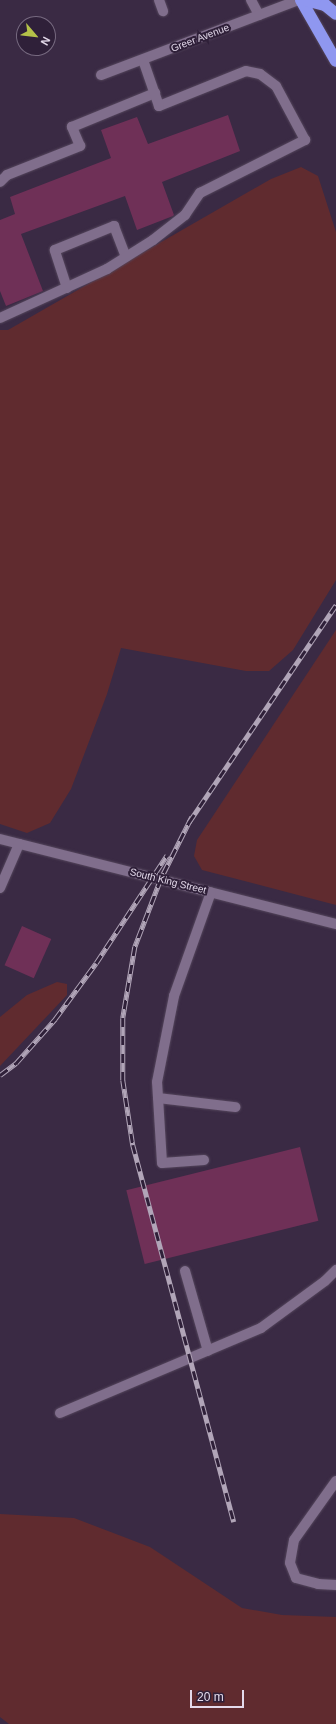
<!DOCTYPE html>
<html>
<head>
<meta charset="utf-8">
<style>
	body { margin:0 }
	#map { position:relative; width:336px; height:1724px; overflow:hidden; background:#3a2a44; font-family:Arial,sans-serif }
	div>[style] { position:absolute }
	.green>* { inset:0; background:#602b2f }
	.building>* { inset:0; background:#6f3057; transform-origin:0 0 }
	.roads { filter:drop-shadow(0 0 1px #54465c) drop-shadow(0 0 1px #54465c) }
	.minor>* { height:10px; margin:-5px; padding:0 5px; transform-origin:5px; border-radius:5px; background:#806e8c }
	.highway>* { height:12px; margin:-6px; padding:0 6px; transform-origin:6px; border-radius:6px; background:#8f97f0 }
	.rail>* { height:4.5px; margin-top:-2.25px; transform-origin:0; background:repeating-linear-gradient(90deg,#2f2039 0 9px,#b1a5b8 0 18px); box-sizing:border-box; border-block:1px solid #b1a5b8 }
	span { translate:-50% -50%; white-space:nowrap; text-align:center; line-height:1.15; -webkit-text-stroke:4px #2f2039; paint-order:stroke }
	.street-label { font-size:10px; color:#e4daeb }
	.north { position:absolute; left:16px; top:16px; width:40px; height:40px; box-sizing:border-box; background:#2f2039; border:1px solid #776a80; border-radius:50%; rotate:118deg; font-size:11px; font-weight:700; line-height:16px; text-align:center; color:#e4daeb }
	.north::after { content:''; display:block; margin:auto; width:14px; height:18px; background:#b5c249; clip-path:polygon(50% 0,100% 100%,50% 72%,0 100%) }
	.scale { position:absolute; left:190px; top:1690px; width:54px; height:18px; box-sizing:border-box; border:2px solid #e4daeb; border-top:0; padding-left:5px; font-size:12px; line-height:14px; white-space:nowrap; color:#e4daeb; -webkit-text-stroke:3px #2f2039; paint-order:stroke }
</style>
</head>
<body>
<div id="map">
	<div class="green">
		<i style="clip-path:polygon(301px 167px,318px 176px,336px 232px,336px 580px,293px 650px,269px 671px,246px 671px,121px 648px,107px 694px,71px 789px,50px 823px,27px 833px,0 824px,0 330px,8px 330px,271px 179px)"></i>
		<i style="clip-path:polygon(336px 630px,336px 905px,202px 870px,194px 856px,197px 840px)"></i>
		<i style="clip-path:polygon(57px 982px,67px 984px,67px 995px,0 1066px,0 1017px,27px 995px)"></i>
		<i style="clip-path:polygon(0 1514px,74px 1518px,150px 1547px,242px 1608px,282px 1615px,336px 1617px,336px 1724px,9px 1724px,0 1717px)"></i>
	</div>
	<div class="building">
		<i style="clip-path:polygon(228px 115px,240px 151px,162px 182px,174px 215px,173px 216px,137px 230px,125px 196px,21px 234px,43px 291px,6px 306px,0 291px,0 220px,15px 214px,10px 197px,111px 158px,101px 130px,137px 117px,148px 144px)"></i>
		<i style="left:22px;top:926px;width:32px;height:43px;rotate:24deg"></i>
		<i style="left:300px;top:1147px;width:76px;height:179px;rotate:76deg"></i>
	</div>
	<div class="roads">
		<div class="minor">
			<i style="left:159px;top:0;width:12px;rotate:70deg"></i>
			<i style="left:251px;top:0;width:17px;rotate:62deg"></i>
			<i style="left:101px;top:75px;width:211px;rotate:-20.8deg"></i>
			<i style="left:0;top:182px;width:10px;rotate:-45deg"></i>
			<i style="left:7px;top:175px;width:79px;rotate:-21.7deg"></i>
			<i style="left:80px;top:146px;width:21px;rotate:-113deg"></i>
			<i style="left:72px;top:127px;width:90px;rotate:-22.3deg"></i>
			<i style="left:67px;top:288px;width:40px;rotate:-108deg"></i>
			<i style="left:55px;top:250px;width:64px;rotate:-22.1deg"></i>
			<i style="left:114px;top:226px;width:33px;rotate:69deg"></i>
			<i style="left:0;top:318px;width:118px;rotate:-24.6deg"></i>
			<i style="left:107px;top:269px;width:54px;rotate:-32.2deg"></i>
			<i style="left:153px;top:240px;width:41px;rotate:-38deg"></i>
			<i style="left:185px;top:215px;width:27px;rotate:-56deg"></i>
			<i style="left:200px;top:193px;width:118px;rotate:-26.8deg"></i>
			<i style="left:305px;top:140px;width:61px;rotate:-118.2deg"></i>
			<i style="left:276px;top:86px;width:20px;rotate:-143deg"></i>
			<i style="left:260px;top:74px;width:14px;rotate:-168deg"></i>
			<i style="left:246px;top:71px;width:94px;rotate:158.1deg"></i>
			<i style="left:159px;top:106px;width:49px;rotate:-109.2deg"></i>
			<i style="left:0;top:839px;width:347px;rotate:14.2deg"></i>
			<i style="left:0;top:888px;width:48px;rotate:-66.6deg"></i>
			<i style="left:158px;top:1098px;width:78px;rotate:6.7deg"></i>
			<i style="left:204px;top:1160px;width:42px;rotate:175.9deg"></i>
			<i style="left:162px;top:1163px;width:81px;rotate:-93.5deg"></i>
			<i style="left:157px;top:1082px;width:88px;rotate:-78.8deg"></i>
			<i style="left:174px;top:996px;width:110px;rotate:-70.4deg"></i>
			<i style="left:185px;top:1271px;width:83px;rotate:74deg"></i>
			<i style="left:60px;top:1413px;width:218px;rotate:-22.9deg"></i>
			<i style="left:261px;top:1328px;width:79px;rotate:-36.3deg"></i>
			<i style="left:325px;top:1281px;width:16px;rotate:-45deg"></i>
			<i style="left:336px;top:1481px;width:72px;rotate:125.4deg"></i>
			<i style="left:294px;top:1540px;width:23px;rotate:100deg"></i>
			<i style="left:290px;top:1563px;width:16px;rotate:68deg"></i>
			<i style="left:296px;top:1578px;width:23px;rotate:15deg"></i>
			<i style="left:318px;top:1584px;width:18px;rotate:3deg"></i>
		</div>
		<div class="highway">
			<i style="left:301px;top:0;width:70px;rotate:60.2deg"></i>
			<i style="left:305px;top:0;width:21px;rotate:14deg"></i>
			<i style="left:325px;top:5px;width:14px;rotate:39deg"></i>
		</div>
	</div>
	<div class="rail">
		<i style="left:192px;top:817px;width:69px;rotate:116.6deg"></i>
		<i style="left:161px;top:879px;width:73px;rotate:110.9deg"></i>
		<i style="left:135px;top:947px;width:72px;rotate:99.6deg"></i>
		<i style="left:123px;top:1018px;width:62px;rotate:90deg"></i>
		<i style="left:123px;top:1080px;width:66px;rotate:81.3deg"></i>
		<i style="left:133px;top:1145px;width:390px;rotate:75deg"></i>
		<i style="left:189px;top:822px;width:262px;rotate:-55.9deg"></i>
		<i style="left:0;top:1075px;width:20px;rotate:-37deg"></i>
		<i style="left:16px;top:1063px;width:59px;rotate:-48.4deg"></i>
		<i style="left:55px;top:1019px;width:69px;rotate:-53.8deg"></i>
		<i style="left:96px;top:963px;width:129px;rotate:-56.7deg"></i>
	</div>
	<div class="street-label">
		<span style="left:200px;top:38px;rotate:-21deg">Greer Avenue</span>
		<span style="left:168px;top:881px;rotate:14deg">South King Street</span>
	</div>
	<div class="north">N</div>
	<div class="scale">20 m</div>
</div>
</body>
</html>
